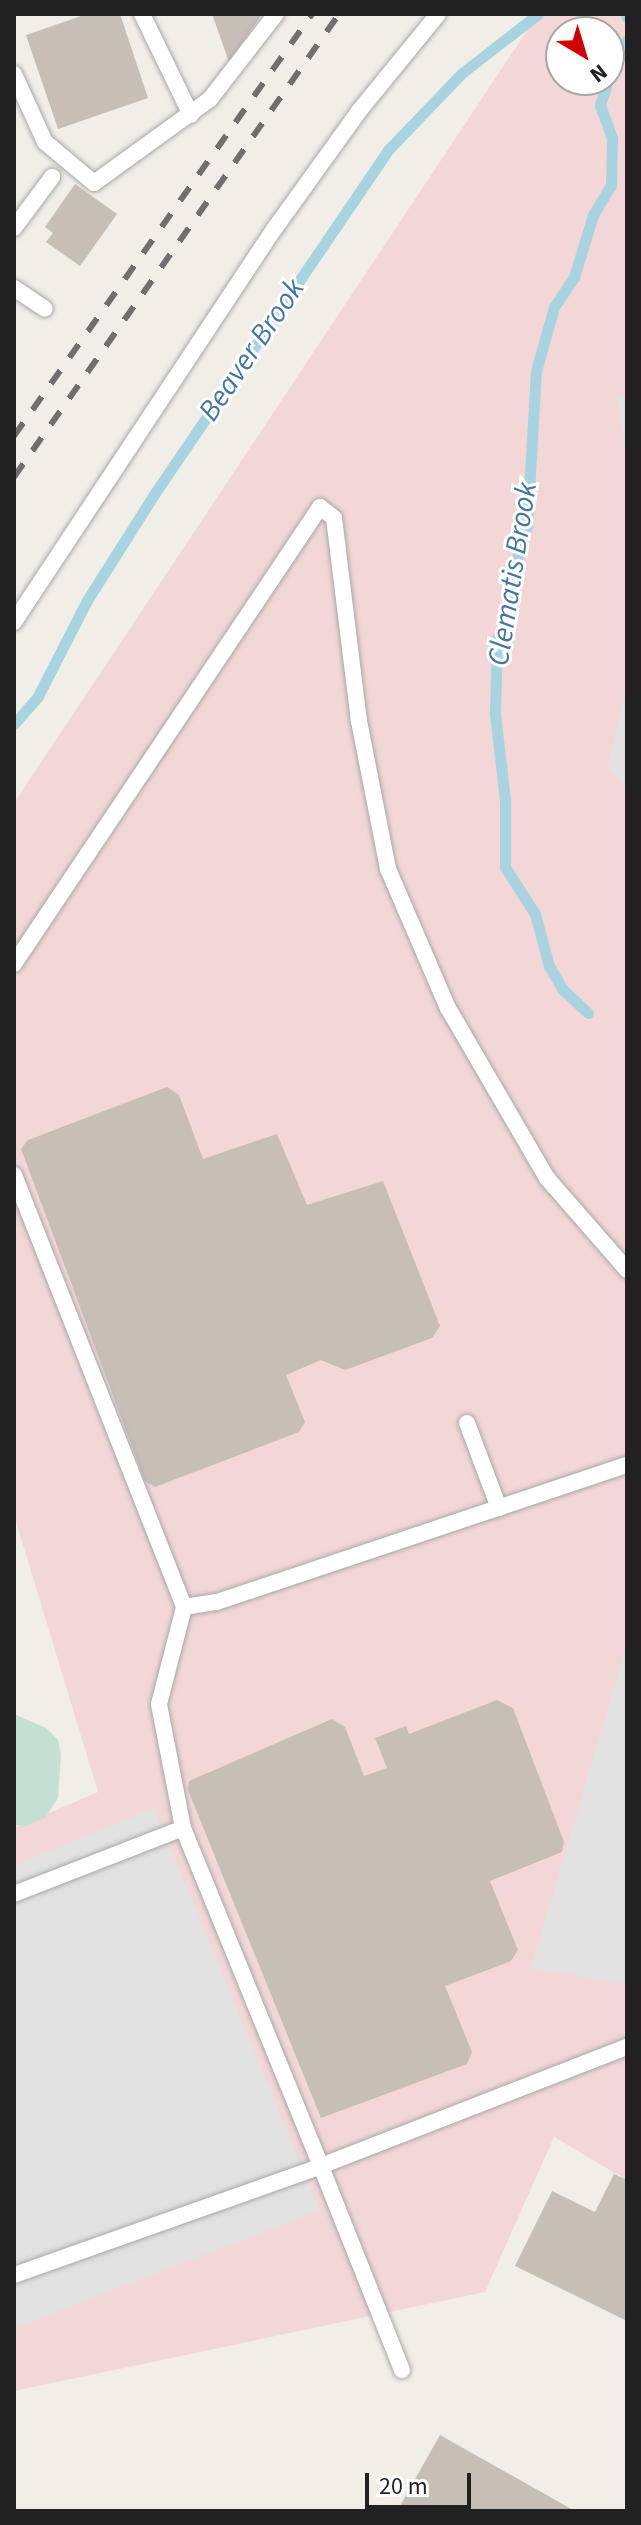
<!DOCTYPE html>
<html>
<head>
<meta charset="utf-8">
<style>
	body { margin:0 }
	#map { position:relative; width:641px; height:2525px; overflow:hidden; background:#f1eee7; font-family:"Source Sans 3",sans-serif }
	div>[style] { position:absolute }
	.commercial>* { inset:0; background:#f2d7d6 }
	.wetland>* { inset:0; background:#c4e0d3 }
	.parking>* { inset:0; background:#e1e1e1 }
	.stream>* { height:11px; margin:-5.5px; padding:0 5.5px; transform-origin:5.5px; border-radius:5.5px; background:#a7d4e0 }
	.building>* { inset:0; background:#c7beb6 }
	.roads { filter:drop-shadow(0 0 2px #a8a8a8) drop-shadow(0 0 2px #a8a8a8) }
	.service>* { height:16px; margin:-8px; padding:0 8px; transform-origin:8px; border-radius:8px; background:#fff }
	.rail>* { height:6px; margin-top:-3px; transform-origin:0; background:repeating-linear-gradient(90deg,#6f6f6f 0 16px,transparent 0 32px) }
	span { translate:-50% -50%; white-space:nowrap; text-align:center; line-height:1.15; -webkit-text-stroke:6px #fff; paint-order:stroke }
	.water-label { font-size:30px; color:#4376a5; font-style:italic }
	.frame { position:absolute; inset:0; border:16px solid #212121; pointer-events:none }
	.north { position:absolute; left:545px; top:16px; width:80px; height:80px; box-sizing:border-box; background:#fff; border:2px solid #a6a6a6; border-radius:50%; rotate:142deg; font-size:22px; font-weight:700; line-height:32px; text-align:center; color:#212121 }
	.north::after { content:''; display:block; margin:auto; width:28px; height:36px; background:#d20003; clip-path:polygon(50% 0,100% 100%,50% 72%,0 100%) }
	.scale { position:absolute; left:365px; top:2473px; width:106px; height:36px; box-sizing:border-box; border:4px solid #212121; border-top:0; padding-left:10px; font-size:24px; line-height:28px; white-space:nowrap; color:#212121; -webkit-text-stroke:6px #fff; paint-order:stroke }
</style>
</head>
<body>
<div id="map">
	<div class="commercial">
		<i style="clip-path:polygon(evenodd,538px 14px,627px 14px,627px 2180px,554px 2137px,485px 2292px,14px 2391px,14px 1828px,98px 1792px,14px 1515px,14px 803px,538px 14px,561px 32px,609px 32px,609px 80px,561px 80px,561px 32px)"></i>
	</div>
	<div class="wetland">
		<i style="clip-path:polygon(14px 1714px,46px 1728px,58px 1740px,61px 1754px,58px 1798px,45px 1818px,26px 1826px,14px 1825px)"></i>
	</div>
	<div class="parking">
		<i style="clip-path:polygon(627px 397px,627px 462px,617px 398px)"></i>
		<i style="clip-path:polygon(627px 684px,627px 790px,608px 766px)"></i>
		<i style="clip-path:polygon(627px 1644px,627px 1984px,531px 1968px)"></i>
		<i style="clip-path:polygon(154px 1808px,320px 2210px,14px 2328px,14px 1866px)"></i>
	</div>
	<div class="stream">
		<i style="left:626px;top:14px;width:4px;rotate:76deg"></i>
		<i style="left:609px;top:78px;width:42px;rotate:-64.7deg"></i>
		<i style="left:14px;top:724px;width:37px;rotate:-49deg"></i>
		<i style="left:38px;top:696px;width:106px;rotate:-62.9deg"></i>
		<i style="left:86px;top:602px;width:129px;rotate:-57.7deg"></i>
		<i style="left:155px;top:493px;width:416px;rotate:-55.8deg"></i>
		<i style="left:389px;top:149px;width:105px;rotate:-46.2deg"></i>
		<i style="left:462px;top:73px;width:96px;rotate:-37.8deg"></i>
		<i style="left:588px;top:1013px;width:34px;rotate:-137deg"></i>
		<i style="left:563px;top:990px;width:28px;rotate:-120deg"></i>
		<i style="left:549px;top:966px;width:54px;rotate:-105.1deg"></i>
		<i style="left:535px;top:914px;width:56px;rotate:-122.6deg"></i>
		<i style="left:505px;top:867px;width:67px;rotate:-90deg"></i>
		<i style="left:505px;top:800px;width:88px;rotate:-96.6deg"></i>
		<i style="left:495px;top:713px;width:74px;rotate:-88.5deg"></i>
		<i style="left:497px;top:639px;width:29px;rotate:-63deg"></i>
		<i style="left:510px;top:613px;width:35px;rotate:-88deg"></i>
		<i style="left:511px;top:578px;width:54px;rotate:-72.9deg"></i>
		<i style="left:527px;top:526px;width:155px;rotate:-86.7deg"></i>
		<i style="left:536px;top:371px;width:66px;rotate:-74.3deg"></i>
		<i style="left:554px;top:307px;width:36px;rotate:-56deg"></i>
		<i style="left:574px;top:277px;width:65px;rotate:-73deg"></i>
		<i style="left:593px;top:215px;width:35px;rotate:-59deg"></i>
		<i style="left:611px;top:185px;width:47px;rotate:-88.8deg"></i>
		<i style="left:612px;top:138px;width:35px;rotate:-110deg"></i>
		<i style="left:600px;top:105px;width:26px;rotate:-72deg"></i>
	</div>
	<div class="building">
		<i style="clip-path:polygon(87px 14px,120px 14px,148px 98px,58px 129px,26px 35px)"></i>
		<i style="clip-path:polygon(212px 14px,262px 14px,229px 62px)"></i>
		<i style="clip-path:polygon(75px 184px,117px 214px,80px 266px,46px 242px,53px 233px,45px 227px)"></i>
		<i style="clip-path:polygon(167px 1087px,179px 1095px,203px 1159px,277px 1134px,307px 1205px,383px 1181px,440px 1326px,432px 1338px,345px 1370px,321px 1360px,286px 1375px,305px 1422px,299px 1432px,155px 1487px,145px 1481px,21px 1149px,28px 1140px)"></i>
		<i style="clip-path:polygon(497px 1700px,513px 1708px,564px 1842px,562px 1852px,490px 1881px,518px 1950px,511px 1961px,445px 1986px,472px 2052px,467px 2064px,321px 2118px,188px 1790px,189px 1781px,332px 1719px,345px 1727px,364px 1776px,387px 1768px,375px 1738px,406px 1726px,409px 1734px)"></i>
		<i style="clip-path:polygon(614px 2174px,627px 2180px,627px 2321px,515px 2266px,552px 2191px,595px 2212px)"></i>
		<i style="clip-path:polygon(440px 2435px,575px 2511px,397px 2511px)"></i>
	</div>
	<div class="roads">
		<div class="service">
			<i style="left:142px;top:14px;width:112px;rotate:64.1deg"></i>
			<i style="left:14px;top:74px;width:75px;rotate:65.5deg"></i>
			<i style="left:45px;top:142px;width:64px;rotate:39.9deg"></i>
			<i style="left:94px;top:183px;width:143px;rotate:-35.9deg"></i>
			<i style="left:210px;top:99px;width:108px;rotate:-52.2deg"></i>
			<i style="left:14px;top:228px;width:64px;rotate:-53.3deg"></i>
			<i style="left:14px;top:288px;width:37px;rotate:34deg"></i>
			<i style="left:14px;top:622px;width:473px;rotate:-56.5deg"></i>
			<i style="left:275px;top:228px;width:144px;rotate:-54.3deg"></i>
			<i style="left:359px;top:111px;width:125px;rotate:-50.8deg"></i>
			<i style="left:14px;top:964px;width:550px;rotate:-56.19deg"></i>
			<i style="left:320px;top:507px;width:18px;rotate:38deg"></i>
			<i style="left:334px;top:518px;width:205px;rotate:83deg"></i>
			<i style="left:359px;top:721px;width:151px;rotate:78.9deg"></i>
			<i style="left:388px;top:869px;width:151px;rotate:66.7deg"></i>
			<i style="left:448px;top:1008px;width:197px;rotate:59.8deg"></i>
			<i style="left:547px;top:1178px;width:122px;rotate:49deg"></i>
			<i style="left:14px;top:1175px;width:464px;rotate:68.5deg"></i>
			<i style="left:184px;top:1607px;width:33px;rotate:-9deg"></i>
			<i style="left:217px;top:1602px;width:432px;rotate:-18.5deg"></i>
			<i style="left:467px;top:1423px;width:91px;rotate:69.4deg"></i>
			<i style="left:14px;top:1894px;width:181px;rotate:-21.3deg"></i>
			<i style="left:183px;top:1828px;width:126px;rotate:-101deg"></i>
			<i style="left:159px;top:1704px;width:100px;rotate:-75.5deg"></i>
			<i style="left:14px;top:2275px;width:326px;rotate:-19.5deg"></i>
			<i style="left:321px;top:2166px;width:365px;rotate:-112.2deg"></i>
			<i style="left:402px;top:2370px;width:219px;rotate:-111.7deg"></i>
			<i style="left:321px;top:2166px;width:328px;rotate:-21.3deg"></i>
		</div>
	</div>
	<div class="rail">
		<i style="left:14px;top:436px;width:517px;rotate:-54.77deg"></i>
		<i style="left:14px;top:477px;width:566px;rotate:-54.93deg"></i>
	</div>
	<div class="water-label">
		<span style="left:252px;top:350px;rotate:-56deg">Beaver Brook</span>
		<span style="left:513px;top:574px;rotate:-81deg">Clematis Brook</span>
	</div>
	<div class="frame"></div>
	<div class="north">N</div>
	<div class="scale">20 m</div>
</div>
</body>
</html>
